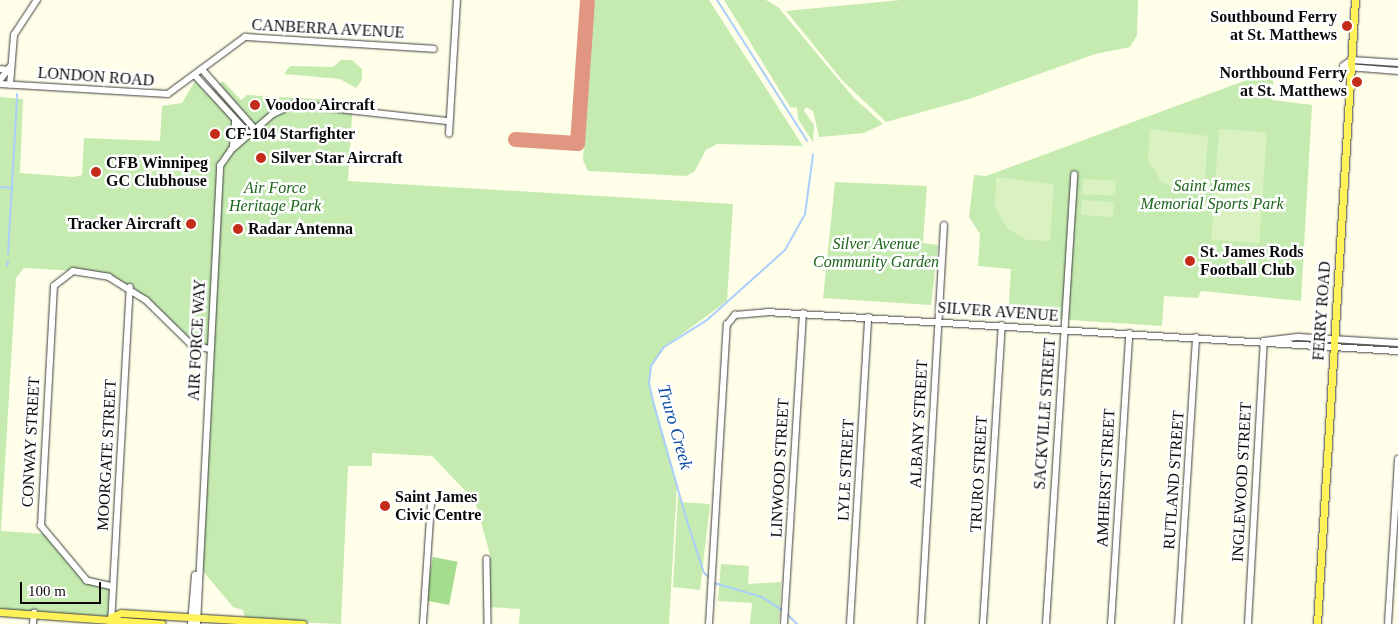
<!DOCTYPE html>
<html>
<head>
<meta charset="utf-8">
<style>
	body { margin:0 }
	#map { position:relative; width:1398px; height:624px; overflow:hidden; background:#fffee8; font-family:Georgia,serif }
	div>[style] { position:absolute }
	.green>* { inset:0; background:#c5ebb0; transform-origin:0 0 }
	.forest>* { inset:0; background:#a5dd8e; transform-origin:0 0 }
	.pitch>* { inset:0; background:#daf2c2; transform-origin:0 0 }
	.stream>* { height:2px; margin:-1px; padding:0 1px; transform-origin:1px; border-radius:1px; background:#a9cffa }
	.taxiway>* { height:15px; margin:-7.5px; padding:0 7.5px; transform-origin:7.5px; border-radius:7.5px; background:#e19681 }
	.roads { filter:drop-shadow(0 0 1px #3d3d3d) drop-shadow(0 0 1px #3d3d3d) }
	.minor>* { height:5.5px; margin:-2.75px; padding:0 2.75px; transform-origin:2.75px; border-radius:2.75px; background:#fff }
	.major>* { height:7px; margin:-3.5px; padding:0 3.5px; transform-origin:3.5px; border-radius:3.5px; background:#fff158 }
	.dots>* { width:14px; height:14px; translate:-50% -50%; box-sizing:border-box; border:2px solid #fff; border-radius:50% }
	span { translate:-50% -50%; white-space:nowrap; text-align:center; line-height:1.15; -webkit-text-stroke:5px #fff; paint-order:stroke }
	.poi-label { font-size:16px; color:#0a0a0a; font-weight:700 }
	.right { translate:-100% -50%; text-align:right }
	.left { translate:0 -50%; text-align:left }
	.street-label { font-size:16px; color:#0a0a0a }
	.park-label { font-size:16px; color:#1b6518; font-style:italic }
	.water-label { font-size:18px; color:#0d4aa3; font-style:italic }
	.scale { position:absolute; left:20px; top:582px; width:81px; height:22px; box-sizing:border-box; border:2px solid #0a0a0a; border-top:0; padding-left:6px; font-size:15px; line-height:18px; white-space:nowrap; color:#0a0a0a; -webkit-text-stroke:4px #fff; paint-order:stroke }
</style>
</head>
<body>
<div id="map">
	<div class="green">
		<i style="clip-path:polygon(593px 0,709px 0,803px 146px,717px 144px,706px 150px,694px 172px,686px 176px,588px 171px,583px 160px)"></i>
		<i style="clip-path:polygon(724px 0,766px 0,778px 7px,853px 97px,883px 124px,864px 133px,819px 137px,813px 111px,806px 107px,804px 111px,814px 125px,813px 142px,798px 119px,797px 108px,790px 107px)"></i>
		<i style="clip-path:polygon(901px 0,1138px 0,1137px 35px,1130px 47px,1095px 54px,969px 99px,886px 122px,842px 80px,786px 11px)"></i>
		<i style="clip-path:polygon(341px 60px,352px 60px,362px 69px,362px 80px,356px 88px,340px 79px,284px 74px,290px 66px,333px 67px)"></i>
		<i style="clip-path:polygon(1274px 70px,1272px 100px,1312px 105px,1301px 301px,1201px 291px,1198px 298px,1164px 296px,1162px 326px,1008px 316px,1011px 269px,978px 266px,980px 234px,969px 217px,974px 175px,986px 176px)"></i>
		<i style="clip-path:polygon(195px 81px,207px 94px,223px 81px,241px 100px,247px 95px,353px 101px,348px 181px,733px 204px,727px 301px,664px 347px,651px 366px,649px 383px,677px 485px,669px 624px,519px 624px,520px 609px,489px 607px,487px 559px,491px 558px,475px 501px,432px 456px,372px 453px,372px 466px,348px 466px,341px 624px,246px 620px,243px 610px,233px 607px,198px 565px,210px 349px,199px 348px,120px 282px,78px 271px,24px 268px,16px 278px,1px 531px,45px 534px,87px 581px,113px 587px,111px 617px,0 612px,0 97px,23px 99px,20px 173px,74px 177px,82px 175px,84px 138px,160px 141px,162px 106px,182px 103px)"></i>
		<i style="clip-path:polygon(835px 182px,927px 186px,923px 243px,938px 245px,931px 305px,823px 298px)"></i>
		<i style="left:1334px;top:339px;width:64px;height:9px;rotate:4deg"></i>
		<i style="clip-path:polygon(678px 494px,681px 502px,710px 504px,700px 590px,673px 587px)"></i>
		<i style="clip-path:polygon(721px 564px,749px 566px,748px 584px,781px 582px,779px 624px,750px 624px,752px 603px,718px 601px)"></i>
	</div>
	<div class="forest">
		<i style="left:433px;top:557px;width:25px;height:44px;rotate:11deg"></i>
	</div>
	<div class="pitch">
		<i style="clip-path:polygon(1150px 129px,1208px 136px,1204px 193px,1180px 192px,1161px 181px,1148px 160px)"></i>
		<i style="left:1219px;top:129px;width:48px;height:111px;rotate:4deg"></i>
		<i style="clip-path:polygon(996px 177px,1054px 184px,1050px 241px,1027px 240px,1008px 229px,995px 208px)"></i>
		<i style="left:1083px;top:179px;width:33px;height:15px;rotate:3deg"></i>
		<i style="left:1082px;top:200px;width:32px;height:15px;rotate:4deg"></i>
	</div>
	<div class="stream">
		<i style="left:717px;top:0;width:167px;rotate:57.4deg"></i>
		<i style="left:17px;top:97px;width:3px;rotate:-90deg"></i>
		<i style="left:0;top:187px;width:12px;rotate:5deg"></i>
		<i style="left:8px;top:254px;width:155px;rotate:-86.7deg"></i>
		<i style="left:7px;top:266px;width:5px;rotate:-79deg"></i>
		<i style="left:711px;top:579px;width:9px;rotate:-139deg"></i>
		<i style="left:704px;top:573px;width:55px;rotate:-108.1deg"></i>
		<i style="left:687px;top:521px;width:121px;rotate:-105.9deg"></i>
		<i style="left:654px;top:405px;width:23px;rotate:-103deg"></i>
		<i style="left:649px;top:383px;width:17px;rotate:-83deg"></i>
		<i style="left:651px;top:366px;width:23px;rotate:-56deg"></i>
		<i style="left:664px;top:347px;width:51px;rotate:-32.1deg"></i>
		<i style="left:707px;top:320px;width:105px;rotate:-41.9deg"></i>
		<i style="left:785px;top:250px;width:41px;rotate:-60.9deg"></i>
		<i style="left:805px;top:214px;width:60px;rotate:-82.3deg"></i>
		<i style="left:714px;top:583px;width:50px;rotate:16.3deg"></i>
		<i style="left:762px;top:597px;width:24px;rotate:33deg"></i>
		<i style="left:786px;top:613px;width:16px;rotate:45deg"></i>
	</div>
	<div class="taxiway">
		<i style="left:515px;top:139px;width:62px;rotate:3.7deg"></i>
		<i style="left:577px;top:143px;width:143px;rotate:-86deg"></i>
	</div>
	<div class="roads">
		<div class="minor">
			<i style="left:1343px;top:66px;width:11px;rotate:-34deg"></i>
			<i style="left:1352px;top:60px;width:46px;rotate:3.7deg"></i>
			<i style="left:1348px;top:67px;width:50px;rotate:4.6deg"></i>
			<i style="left:0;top:69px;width:9px;rotate:6deg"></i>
			<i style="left:202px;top:69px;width:80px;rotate:48.5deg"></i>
			<i style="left:195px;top:75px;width:80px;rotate:47.5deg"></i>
			<i style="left:0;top:80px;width:16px;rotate:-52deg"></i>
			<i style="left:0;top:84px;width:168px;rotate:3.4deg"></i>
			<i style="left:168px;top:94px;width:96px;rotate:-36.5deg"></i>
			<i style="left:245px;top:37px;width:189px;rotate:3.6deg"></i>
			<i style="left:10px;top:85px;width:50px;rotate:-85.4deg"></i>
			<i style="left:14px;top:35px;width:42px;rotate:-56.7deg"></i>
			<i style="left:449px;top:134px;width:134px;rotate:-86.6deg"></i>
			<i style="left:233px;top:146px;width:25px;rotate:-85deg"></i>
			<i style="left:1264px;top:341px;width:35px;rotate:-7deg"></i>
			<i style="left:1299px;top:337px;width:99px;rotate:3.5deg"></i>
			<i style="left:487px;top:559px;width:65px;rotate:89.1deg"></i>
			<i style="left:113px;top:587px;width:27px;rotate:-167deg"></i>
			<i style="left:87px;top:581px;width:72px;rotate:-129.9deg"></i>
			<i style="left:41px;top:526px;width:240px;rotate:-86.9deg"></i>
			<i style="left:54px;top:286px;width:24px;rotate:-38deg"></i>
			<i style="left:73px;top:271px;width:36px;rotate:9deg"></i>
			<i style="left:109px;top:277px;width:44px;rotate:31.9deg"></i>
			<i style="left:146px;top:300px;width:63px;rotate:44.4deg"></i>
			<i style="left:191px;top:344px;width:20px;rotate:15deg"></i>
			<i style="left:33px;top:624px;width:11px;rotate:-85deg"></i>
			<i style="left:111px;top:624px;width:337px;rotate:-86.8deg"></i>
			<i style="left:191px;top:624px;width:49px;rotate:-85.3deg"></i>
			<i style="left:197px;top:624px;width:459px;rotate:-87.1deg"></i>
			<i style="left:220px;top:166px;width:19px;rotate:-55deg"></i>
			<i style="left:231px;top:150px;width:55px;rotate:-40.6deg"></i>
			<i style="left:273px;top:114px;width:23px;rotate:-25deg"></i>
			<i style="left:294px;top:104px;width:156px;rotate:6.3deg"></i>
			<i style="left:423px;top:624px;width:121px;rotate:-86.2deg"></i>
			<i style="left:709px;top:624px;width:300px;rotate:-86.6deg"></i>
			<i style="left:727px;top:325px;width:13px;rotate:-51deg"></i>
			<i style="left:735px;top:315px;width:32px;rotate:-5deg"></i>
			<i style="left:767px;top:312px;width:632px;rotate:3.54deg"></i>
			<i style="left:784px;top:624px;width:311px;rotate:-86.5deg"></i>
			<i style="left:850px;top:624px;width:307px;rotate:-86.6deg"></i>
			<i style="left:921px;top:624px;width:399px;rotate:-86.7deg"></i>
			<i style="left:983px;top:624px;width:299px;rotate:-86.4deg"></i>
			<i style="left:1046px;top:624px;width:450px;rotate:-86.4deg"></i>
			<i style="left:1111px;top:624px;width:291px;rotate:-86.4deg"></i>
			<i style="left:1178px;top:624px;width:287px;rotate:-86.4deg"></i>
			<i style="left:1248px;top:624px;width:283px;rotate:-86.8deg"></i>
			<i style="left:1388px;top:624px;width:165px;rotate:-86.5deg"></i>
		</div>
		<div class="major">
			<i style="left:0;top:612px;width:162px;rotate:4.2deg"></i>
			<i style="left:111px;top:617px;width:11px;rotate:-22deg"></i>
			<i style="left:121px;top:613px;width:182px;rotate:3.5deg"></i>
			<i style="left:1317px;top:624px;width:625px;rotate:-86.52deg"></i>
		</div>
	</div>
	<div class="dots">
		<i style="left:1347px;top:26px;background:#c32d1a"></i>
		<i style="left:1357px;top:82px;background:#c32d1a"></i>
		<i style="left:255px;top:105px;background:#c32d1a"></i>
		<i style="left:215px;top:134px;background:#c32d1a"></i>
		<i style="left:261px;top:158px;background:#c32d1a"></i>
		<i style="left:96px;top:172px;background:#c32d1a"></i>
		<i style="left:191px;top:224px;background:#c32d1a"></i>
		<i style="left:238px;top:229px;background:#c32d1a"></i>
		<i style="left:1190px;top:261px;background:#c32d1a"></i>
		<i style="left:385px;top:506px;background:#c32d1a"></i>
	</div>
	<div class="poi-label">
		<span class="right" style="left:1337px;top:26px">Southbound Ferry<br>at St. Matthews</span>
		<span class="right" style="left:1347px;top:82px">Northbound Ferry<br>at St. Matthews</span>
		<span class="left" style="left:265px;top:105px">Voodoo Aircraft</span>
		<span class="left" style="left:225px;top:134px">CF-104 Starfighter</span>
		<span class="left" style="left:271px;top:158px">Silver Star Aircraft</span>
		<span class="left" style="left:106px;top:172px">CFB Winnipeg<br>GC Clubhouse</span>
		<span class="right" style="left:181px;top:224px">Tracker Aircraft</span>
		<span class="left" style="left:248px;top:229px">Radar Antenna</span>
		<span class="left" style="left:1200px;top:261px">St. James Rods<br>Football Club</span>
		<span class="left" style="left:395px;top:506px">Saint James<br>Civic Centre</span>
	</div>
	<div class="street-label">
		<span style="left:328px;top:29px;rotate:3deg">CANBERRA AVENUE</span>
		<span style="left:96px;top:77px;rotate:4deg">LONDON ROAD</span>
		<span style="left:1322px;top:311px;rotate:-86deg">FERRY ROAD</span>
		<span style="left:998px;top:312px;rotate:4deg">SILVER AVENUE</span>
		<span style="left:197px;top:340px;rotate:-87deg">AIR FORCE WAY</span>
		<span style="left:1045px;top:414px;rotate:-86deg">SACKVILLE STREET</span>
		<span style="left:919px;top:424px;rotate:-87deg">ALBANY STREET</span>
		<span style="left:31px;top:442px;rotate:-87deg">CONWAY STREET</span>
		<span style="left:107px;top:455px;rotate:-87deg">MOORGATE STREET</span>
		<span style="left:780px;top:468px;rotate:-87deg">LINWOOD STREET</span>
		<span style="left:846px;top:470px;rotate:-87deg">LYLE STREET</span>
		<span style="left:979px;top:474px;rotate:-87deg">TRURO STREET</span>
		<span style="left:1106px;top:478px;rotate:-87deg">AMHERST STREET</span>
		<span style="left:1174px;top:480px;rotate:-86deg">RUTLAND STREET</span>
		<span style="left:1242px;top:482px;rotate:-87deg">INGLEWOOD STREET</span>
	</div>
	<div class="park-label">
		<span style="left:1212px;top:195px">Saint James<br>Memorial Sports Park</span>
		<span style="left:275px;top:197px">Air Force<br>Heritage Park</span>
		<span style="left:876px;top:253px">Silver Avenue<br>Community Garden</span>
	</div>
	<div class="water-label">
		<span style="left:675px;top:427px;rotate:74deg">Truro Creek</span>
	</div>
	<div class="scale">100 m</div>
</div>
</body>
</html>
